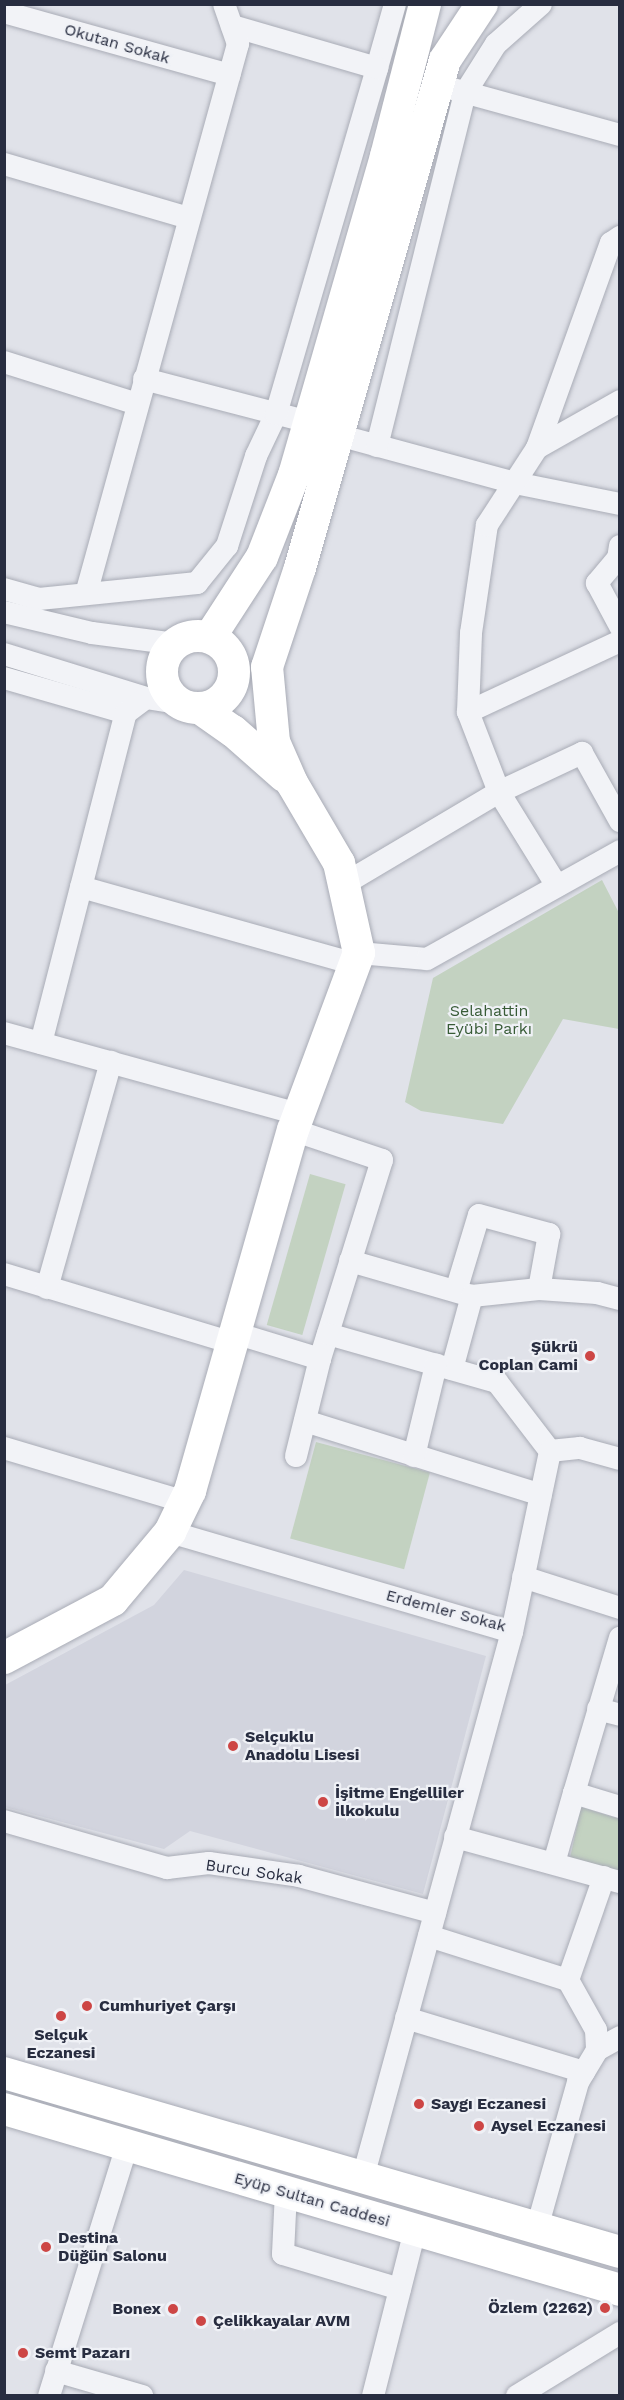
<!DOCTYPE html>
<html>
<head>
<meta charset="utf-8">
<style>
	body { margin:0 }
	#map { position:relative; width:624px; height:2400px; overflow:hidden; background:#e0e2e9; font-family:"Work Sans",sans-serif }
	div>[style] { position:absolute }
	.built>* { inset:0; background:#d2d4de }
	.green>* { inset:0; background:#c3d2c1; transform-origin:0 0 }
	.roads { filter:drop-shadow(0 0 2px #a9acb6) drop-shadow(0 0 2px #a9acb6) }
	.street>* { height:22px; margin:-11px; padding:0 11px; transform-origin:11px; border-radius:11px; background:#f2f3f7 }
	.secondary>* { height:32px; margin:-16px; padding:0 16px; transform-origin:16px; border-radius:16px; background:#fff }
	.secondary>.ring { margin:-16px; padding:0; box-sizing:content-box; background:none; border:32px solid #fff; border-radius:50% }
	.dots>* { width:16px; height:16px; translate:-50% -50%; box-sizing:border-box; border:3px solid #eff1f6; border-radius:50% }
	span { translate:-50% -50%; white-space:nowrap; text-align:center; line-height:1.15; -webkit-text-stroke:4.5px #eff1f6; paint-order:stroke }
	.street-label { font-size:16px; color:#282d40 }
	.park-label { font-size:16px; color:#375b36 }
	.poi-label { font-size:16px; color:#282d40; font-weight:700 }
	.right { translate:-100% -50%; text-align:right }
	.left { translate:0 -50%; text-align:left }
	.frame { position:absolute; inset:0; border:6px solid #282d40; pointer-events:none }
</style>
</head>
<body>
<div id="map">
	<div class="built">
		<i style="clip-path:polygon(184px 1570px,486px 1656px,423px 1894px,190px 1831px,164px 1849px,5px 1807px,5px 1685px,154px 1605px)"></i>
	</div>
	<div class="green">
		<i style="clip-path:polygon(602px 880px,619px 913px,619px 1029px,563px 1019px,503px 1124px,421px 1111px,405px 1102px,433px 978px)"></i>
		<i style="left:310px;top:1174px;width:37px;height:157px;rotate:16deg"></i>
		<i style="left:316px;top:1442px;width:118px;height:100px;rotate:15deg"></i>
		<i style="clip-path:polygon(581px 1807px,619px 1819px,619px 1873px,570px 1858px)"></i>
	</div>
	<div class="roads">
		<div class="street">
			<i style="left:4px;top:12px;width:234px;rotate:15.6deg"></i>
			<i style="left:377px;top:68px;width:66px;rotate:-74.3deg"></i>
			<i style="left:453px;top:89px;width:173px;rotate:15.4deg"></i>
			<i style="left:4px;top:164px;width:193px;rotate:16.3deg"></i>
			<i style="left:4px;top:362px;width:139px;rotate:17.5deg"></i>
			<i style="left:144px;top:379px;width:171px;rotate:14.6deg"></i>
			<i style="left:338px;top:435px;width:183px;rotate:15.2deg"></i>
			<i style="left:515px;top:483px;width:107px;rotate:11.3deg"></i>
			<i style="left:377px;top:446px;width:364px;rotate:-76deg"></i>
			<i style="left:465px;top:93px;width:58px;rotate:-57.7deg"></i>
			<i style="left:496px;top:44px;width:60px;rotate:-41.6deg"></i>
			<i style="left:537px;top:448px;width:95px;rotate:-29.5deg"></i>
			<i style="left:620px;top:546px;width:12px;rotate:99deg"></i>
			<i style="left:618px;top:558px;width:33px;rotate:130deg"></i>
			<i style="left:597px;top:583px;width:49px;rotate:61.9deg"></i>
			<i style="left:4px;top:589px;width:36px;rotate:16deg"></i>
			<i style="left:39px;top:599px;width:159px;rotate:-5.8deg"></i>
			<i style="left:197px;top:583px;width:48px;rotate:-51deg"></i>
			<i style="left:227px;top:546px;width:95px;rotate:-72.1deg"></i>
			<i style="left:256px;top:456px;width:47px;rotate:-64.5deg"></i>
			<i style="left:276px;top:414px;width:360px;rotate:-73.7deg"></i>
			<i style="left:377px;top:68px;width:151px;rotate:-163.8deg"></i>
			<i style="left:86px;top:594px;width:571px;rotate:-74.55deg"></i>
			<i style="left:238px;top:44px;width:42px;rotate:-109.3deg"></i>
			<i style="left:4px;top:612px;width:90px;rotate:13.4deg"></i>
			<i style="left:92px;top:633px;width:84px;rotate:7.5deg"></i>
			<i style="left:4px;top:654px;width:149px;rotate:17.2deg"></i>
			<i style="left:146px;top:698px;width:33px;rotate:9deg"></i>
			<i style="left:4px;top:678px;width:127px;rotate:16deg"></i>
			<i style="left:468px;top:712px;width:168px;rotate:-25deg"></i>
			<i style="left:344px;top:884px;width:180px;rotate:-30.7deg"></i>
			<i style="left:499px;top:792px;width:86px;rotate:-111.2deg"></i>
			<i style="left:468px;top:712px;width:79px;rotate:-87.8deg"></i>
			<i style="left:471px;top:633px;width:109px;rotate:-81.6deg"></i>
			<i style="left:487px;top:525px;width:92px;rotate:-57deg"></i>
			<i style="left:537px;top:448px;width:218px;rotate:-70.2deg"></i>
			<i style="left:611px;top:243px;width:11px;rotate:-34deg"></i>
			<i style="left:557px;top:886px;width:110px;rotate:-121.7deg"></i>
			<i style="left:499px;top:792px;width:92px;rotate:-25.2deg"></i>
			<i style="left:582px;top:753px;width:78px;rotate:60.8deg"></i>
			<i style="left:81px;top:887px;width:285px;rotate:15.7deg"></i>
			<i style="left:359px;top:953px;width:68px;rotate:5deg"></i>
			<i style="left:427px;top:959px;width:221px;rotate:-29.2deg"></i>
			<i style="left:4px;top:1033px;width:306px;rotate:15.4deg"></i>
			<i style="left:41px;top:1043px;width:341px;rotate:-75.6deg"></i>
			<i style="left:126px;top:713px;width:25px;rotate:-37deg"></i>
			<i style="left:293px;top:1130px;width:94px;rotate:18.6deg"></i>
			<i style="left:382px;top:1160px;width:208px;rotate:107.3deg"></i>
			<i style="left:320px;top:1359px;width:100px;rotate:103.9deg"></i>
			<i style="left:350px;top:1261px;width:126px;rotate:16.1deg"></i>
			<i style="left:4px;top:1274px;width:238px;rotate:16.8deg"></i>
			<i style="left:47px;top:1288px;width:235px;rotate:-74.2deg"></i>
			<i style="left:456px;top:1291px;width:79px;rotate:-73.2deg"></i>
			<i style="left:479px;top:1215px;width:73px;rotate:15.2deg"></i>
			<i style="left:549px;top:1234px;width:56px;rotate:100.3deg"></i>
			<i style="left:235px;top:1333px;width:89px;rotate:17deg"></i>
			<i style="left:328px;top:1334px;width:176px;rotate:15.9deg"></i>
			<i style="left:497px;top:1382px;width:87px;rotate:52.5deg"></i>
			<i style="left:452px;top:1369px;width:76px;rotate:-74.7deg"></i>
			<i style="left:472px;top:1296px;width:67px;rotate:-6deg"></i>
			<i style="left:539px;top:1289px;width:58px;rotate:3.9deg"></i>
			<i style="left:597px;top:1293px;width:24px;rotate:15deg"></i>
			<i style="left:305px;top:1421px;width:247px;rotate:17.4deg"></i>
			<i style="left:4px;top:1448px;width:189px;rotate:16.6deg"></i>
			<i style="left:414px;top:1456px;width:94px;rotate:-76.4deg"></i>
			<i style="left:170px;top:1532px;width:356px;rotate:16.3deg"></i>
			<i style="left:512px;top:1632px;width:185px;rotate:-78.1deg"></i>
			<i style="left:550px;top:1451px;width:30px;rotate:-6deg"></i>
			<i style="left:580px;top:1448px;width:41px;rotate:15.4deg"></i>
			<i style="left:523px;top:1577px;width:102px;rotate:17.7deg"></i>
			<i style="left:598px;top:1709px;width:23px;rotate:15deg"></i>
			<i style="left:574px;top:1793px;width:162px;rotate:-73.5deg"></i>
			<i style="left:4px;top:1821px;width:170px;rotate:16.1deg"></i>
			<i style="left:167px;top:1868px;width:42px;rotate:-6.8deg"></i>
			<i style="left:209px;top:1863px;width:91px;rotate:8.2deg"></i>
			<i style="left:299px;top:1876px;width:141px;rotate:15.2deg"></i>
			<i style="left:455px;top:1837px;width:171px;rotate:15.3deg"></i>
			<i style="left:554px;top:1863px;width:73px;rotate:-74.1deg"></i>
			<i style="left:574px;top:1793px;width:48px;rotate:16.9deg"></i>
			<i style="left:429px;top:1936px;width:146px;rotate:17.6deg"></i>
			<i style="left:568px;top:1980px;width:57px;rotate:60.8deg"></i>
			<i style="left:596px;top:2030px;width:20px;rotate:87deg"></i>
			<i style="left:568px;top:1980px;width:109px;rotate:-70.7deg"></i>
			<i style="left:406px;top:2018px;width:186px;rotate:16.9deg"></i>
			<i style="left:363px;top:2177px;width:565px;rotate:-74.71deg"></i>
			<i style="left:286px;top:2192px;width:62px;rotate:92.8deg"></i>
			<i style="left:283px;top:2254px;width:122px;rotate:16.7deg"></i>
			<i style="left:537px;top:2228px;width:152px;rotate:-74.3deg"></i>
			<i style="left:578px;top:2082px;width:37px;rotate:-59deg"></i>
			<i style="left:597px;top:2050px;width:26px;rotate:-29deg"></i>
			<i style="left:56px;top:2371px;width:90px;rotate:16.2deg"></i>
			<i style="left:49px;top:2396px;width:263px;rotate:-72.7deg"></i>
			<i style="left:373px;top:2396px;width:171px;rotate:-75.8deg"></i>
			<i style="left:517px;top:2396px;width:121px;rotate:-31.5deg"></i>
		</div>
		<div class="secondary">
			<i class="ring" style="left:162px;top:636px;width:40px;height:40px"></i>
			<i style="left:210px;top:637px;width:95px;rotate:-57deg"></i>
			<i style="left:262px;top:557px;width:88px;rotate:-68.7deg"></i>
			<i style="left:294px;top:475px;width:332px;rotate:-73.9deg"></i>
			<i style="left:386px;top:156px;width:157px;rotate:-75.6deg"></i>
			<i style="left:201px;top:709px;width:39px;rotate:35deg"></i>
			<i style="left:233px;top:731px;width:68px;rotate:41.4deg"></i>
			<i style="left:4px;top:1658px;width:123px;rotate:-28deg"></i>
			<i style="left:113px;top:1600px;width:89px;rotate:-50deg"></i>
			<i style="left:170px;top:1532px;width:46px;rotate:-64deg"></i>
			<i style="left:190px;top:1491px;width:375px;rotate:-74.1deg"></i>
			<i style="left:293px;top:1130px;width:189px;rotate:-69.6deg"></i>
			<i style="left:359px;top:953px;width:92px;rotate:-102.5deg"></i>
			<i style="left:339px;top:863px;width:93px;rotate:-120.4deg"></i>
			<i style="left:292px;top:783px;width:45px;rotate:-113.7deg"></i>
			<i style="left:274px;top:742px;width:75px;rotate:-95.3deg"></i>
			<i style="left:267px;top:667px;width:104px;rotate:-71.6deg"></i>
			<i style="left:300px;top:568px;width:528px;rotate:-74.07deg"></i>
			<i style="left:445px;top:60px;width:67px;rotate:-56.5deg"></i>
			<i style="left:4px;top:2073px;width:641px;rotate:16.2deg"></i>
			<i style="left:4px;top:2109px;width:642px;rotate:16.37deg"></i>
		</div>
	</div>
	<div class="dots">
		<i style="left:590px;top:1356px;background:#cd4645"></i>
		<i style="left:233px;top:1746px;background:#cd4645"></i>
		<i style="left:323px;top:1802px;background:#cd4645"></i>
		<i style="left:87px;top:2006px;background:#cd4645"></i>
		<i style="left:61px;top:2016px;background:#cd4645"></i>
		<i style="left:419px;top:2104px;background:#cd4645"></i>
		<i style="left:479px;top:2126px;background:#cd4645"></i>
		<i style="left:46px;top:2247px;background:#cd4645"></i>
		<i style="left:605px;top:2308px;background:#cd4645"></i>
		<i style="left:173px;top:2309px;background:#cd4645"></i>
		<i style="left:201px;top:2321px;background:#cd4645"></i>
		<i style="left:23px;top:2353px;background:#cd4645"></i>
	</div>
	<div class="street-label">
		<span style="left:117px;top:44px;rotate:16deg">Okutan Sokak</span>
		<span style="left:446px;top:1611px;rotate:15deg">Erdemler Sokak</span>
		<span style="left:254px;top:1872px;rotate:8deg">Burcu Sokak</span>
		<span style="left:312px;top:2200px;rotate:16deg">Eyüp Sultan Caddesi</span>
	</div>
	<div class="park-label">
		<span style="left:489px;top:1020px">Selahattin<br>Eyübi Parkı</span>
	</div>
	<div class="poi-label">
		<span class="right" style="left:578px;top:1356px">Şükrü<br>Coplan Cami</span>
		<span class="left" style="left:245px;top:1746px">Selçuklu<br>Anadolu Lisesi</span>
		<span class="left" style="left:335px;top:1802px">İşitme Engelliler<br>İlkokulu</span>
		<span class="left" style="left:99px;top:2006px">Cumhuriyet Çarşı</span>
		<span style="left:61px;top:2044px">Selçuk<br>Eczanesi</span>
		<span class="left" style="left:431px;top:2104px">Saygı Eczanesi</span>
		<span class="left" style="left:491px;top:2126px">Aysel Eczanesi</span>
		<span class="left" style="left:58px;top:2247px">Destina<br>Düğün Salonu</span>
		<span class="right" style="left:593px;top:2308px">Özlem (2262)</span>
		<span class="right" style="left:161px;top:2309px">Bonex</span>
		<span class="left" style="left:213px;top:2321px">Çelikkayalar AVM</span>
		<span class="left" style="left:35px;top:2353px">Semt Pazarı</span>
	</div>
	<div class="frame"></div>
</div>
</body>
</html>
